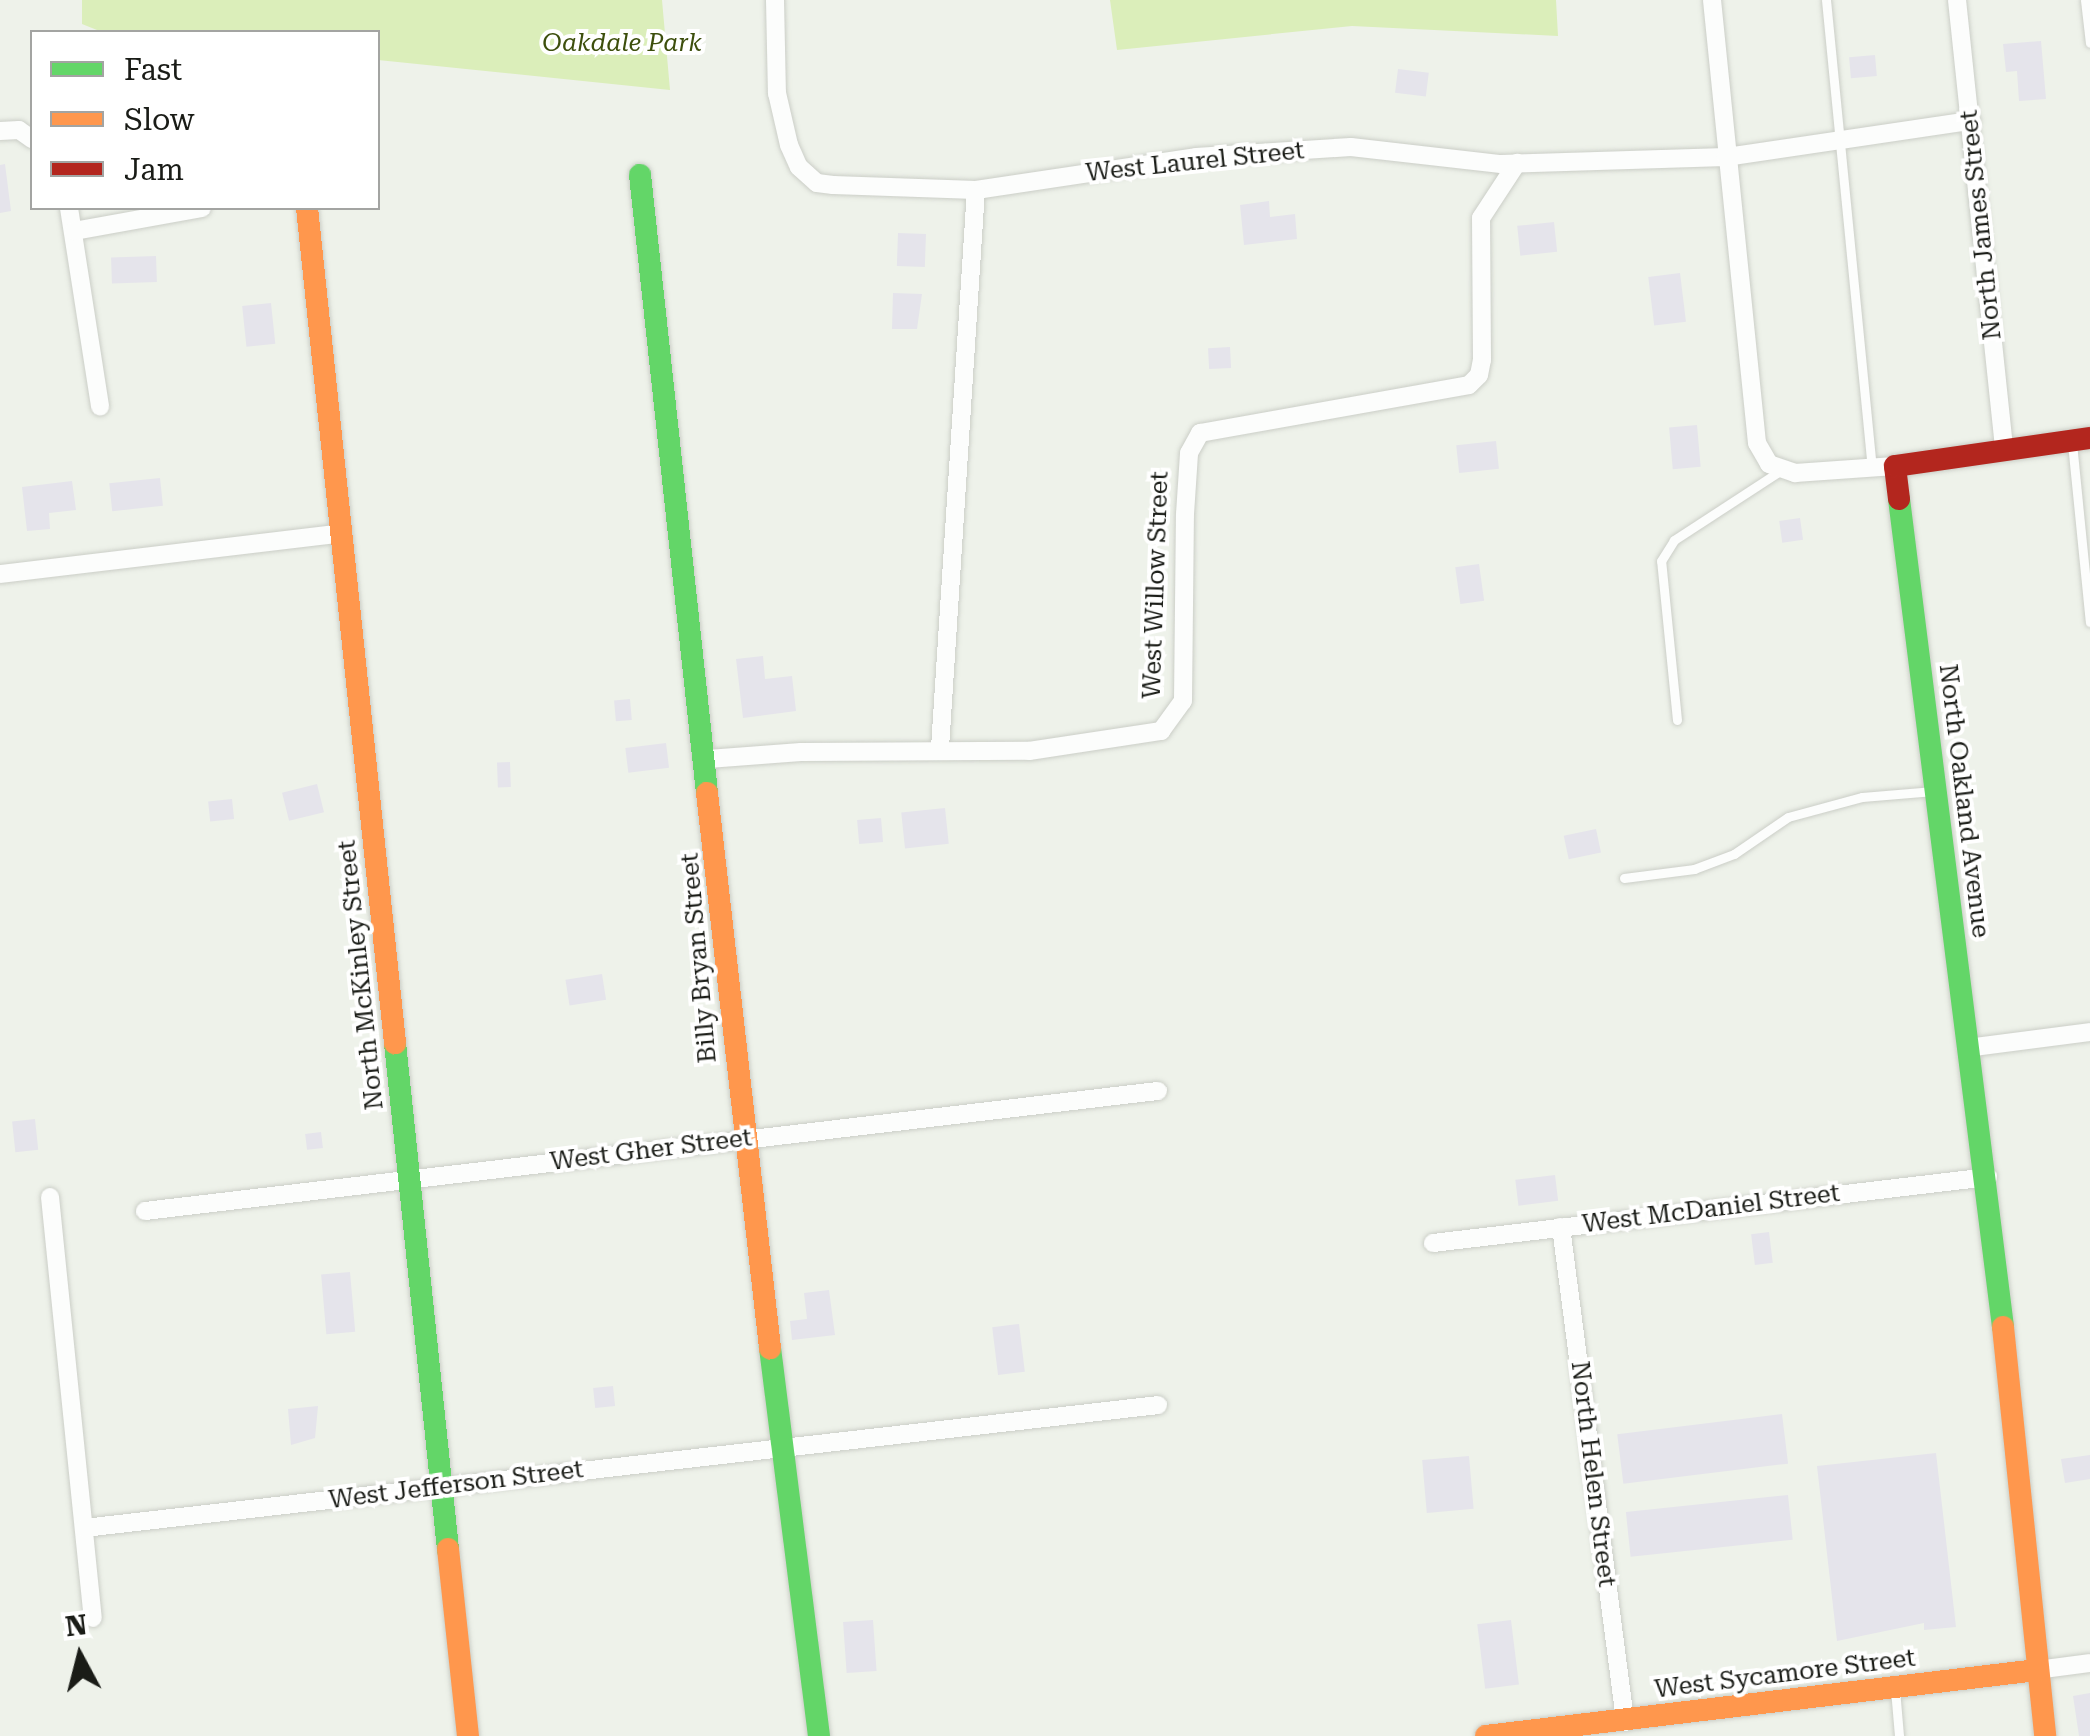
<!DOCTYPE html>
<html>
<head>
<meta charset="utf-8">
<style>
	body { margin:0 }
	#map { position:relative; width:2090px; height:1736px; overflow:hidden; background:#eef2ea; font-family:"Roboto Serif",serif }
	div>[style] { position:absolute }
	.green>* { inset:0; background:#dbeeba }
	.building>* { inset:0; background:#e5e4eb; transform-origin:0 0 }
	.roads { filter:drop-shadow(0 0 2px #cbcec7) drop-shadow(0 0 2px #cbcec7) }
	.lane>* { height:9px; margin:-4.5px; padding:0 4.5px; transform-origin:4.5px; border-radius:4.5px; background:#fcfdfc }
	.street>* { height:18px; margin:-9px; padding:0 9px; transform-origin:9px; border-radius:9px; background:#fcfdfc }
	.fast>* { height:22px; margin:-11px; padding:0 11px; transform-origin:11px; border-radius:11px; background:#63d668 }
	.slow>* { height:22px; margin:-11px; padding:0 11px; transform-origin:11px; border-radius:11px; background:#ff974d }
	.jam>* { height:22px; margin:-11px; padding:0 11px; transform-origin:11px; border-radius:11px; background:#b3261e }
	span { translate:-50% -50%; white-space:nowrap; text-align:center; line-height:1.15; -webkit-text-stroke:8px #fff; paint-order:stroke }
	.park-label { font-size:25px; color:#3d4f0d; font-style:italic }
	.street-label { font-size:25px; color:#1a1c17 }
	.legend { position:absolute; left:30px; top:30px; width:350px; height:180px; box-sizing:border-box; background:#fff; border:2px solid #a3a4a2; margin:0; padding:12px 18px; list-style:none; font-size:30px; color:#1a1c17 }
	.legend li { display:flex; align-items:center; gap:20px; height:50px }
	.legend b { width:50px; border:2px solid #a3a4a2 }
	.north { position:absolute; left:30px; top:1606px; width:100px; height:100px; -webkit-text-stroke:8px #fff; paint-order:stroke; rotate:353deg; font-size:28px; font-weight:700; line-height:40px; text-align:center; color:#1a1c17 }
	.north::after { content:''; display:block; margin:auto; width:35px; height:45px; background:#1a1c17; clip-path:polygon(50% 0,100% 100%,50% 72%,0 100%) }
</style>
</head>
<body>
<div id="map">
	<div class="green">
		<i style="clip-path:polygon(82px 0,662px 0,670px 90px,378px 60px,378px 32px,102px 32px,82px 24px)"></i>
		<i style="clip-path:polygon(1110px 0,1556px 0,1558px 36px,1352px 26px,1117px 50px)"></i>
	</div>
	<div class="building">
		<i style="clip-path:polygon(2041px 41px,2046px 99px,2019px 101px,2017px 71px,2006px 72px,2003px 44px)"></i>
		<i style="left:1875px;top:55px;width:21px;height:26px;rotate:85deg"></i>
		<i style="left:1398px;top:69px;width:31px;height:24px;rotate:7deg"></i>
		<i style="clip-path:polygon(5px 164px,11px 211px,0 213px,0 165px)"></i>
		<i style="clip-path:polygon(1269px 201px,1270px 217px,1295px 214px,1297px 239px,1244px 245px,1240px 205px)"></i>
		<i style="left:1554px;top:222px;width:30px;height:37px;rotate:84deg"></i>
		<i style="left:898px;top:233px;width:28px;height:33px;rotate:2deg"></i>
		<i style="left:156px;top:256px;width:26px;height:45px;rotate:88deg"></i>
		<i style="left:1680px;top:273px;width:49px;height:32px;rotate:83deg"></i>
		<i style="clip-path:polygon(893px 293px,922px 294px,917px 329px,892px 329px)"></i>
		<i style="left:271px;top:303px;width:41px;height:29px;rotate:84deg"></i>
		<i style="left:1230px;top:347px;width:21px;height:22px;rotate:87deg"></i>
		<i style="left:1697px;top:425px;width:42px;height:28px;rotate:85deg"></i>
		<i style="left:1496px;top:441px;width:28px;height:40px;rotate:84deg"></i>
		<i style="left:160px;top:478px;width:28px;height:51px;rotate:84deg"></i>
		<i style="clip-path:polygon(72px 481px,76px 510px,49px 513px,50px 529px,27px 531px,22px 487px)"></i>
		<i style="left:1800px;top:518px;width:22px;height:21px;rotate:82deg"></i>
		<i style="left:1479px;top:564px;width:37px;height:24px;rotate:82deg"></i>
		<i style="clip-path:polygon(763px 656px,765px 679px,792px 676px,796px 711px,743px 718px,736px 659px)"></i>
		<i style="left:630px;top:699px;width:21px;height:16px;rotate:85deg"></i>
		<i style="left:666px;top:743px;width:25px;height:41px;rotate:83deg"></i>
		<i style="left:510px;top:762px;width:25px;height:13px;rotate:88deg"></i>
		<i style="left:317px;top:784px;width:29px;height:36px;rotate:76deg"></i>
		<i style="left:232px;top:799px;width:20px;height:24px;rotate:84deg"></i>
		<i style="left:945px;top:808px;width:36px;height:44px;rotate:84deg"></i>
		<i style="left:881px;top:818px;width:24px;height:24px;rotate:85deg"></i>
		<i style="left:1596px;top:829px;width:24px;height:33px;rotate:78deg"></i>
		<i style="left:602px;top:974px;width:26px;height:37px;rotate:81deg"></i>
		<i style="left:35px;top:1119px;width:31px;height:23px;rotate:84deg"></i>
		<i style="left:321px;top:1132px;width:16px;height:16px;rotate:83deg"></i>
		<i style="left:1555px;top:1175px;width:26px;height:40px;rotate:83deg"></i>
		<i style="left:1769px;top:1232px;width:31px;height:18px;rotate:83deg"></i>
		<i style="left:350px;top:1272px;width:60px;height:29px;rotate:85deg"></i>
		<i style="clip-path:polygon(829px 1290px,835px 1335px,792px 1340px,790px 1321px,807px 1319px,804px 1293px)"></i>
		<i style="left:1019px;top:1324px;width:48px;height:27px;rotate:83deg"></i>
		<i style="left:613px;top:1386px;width:20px;height:20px;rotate:84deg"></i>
		<i style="clip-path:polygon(318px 1406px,315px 1438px,291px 1445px,288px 1409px)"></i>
		<i style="left:1782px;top:1414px;width:50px;height:166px;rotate:83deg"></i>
		<i style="clip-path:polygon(1936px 1453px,1956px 1627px,1924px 1630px,1924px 1623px,1837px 1641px,1817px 1466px)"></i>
		<i style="clip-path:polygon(2090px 1455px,2090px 1479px,2065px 1483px,2061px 1459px)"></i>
		<i style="left:1469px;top:1456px;width:53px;height:47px;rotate:85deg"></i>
		<i style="left:1788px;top:1495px;width:45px;height:163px;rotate:84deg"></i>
		<i style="left:873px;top:1620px;width:51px;height:30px;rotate:86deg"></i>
		<i style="left:1511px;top:1620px;width:65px;height:34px;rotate:83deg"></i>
		<i style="clip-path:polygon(2090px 1693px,2090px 1736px,2079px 1736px,2073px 1696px)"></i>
	</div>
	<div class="roads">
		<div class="lane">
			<i style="left:1826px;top:0;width:470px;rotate:84.4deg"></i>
			<i style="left:2085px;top:0;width:43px;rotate:83.4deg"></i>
			<i style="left:2072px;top:443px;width:180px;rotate:84.3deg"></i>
			<i style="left:1677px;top:720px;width:160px;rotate:-95.7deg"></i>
			<i style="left:1661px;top:561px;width:25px;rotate:-58deg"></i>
			<i style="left:1674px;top:540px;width:126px;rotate:-33.1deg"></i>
			<i style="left:1624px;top:878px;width:71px;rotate:-7.3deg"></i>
			<i style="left:1694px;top:869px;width:43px;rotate:-20.6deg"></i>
			<i style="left:1734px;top:854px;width:65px;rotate:-34.4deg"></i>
			<i style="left:1788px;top:817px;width:77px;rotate:-15.1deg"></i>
			<i style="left:1862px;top:797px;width:72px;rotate:-4.8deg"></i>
			<i style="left:1895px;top:1689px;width:47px;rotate:85.1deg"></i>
		</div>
		<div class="street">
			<i style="left:775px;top:0;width:93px;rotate:88.8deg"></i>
			<i style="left:777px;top:93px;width:53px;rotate:77deg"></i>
			<i style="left:789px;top:145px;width:24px;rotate:66deg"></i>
			<i style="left:799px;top:167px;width:24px;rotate:42deg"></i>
			<i style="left:817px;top:183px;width:16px;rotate:7deg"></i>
			<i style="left:833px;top:185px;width:143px;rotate:2deg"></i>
			<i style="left:976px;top:190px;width:222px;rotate:-8.5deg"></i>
			<i style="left:1196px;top:157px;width:155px;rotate:-3.7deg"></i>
			<i style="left:1351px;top:147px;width:151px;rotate:6.5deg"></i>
			<i style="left:1501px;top:164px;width:225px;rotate:-1.8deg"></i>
			<i style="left:1726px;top:157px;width:248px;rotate:-8.4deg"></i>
			<i style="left:1712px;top:0;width:445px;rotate:84.2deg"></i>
			<i style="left:1757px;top:443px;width:24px;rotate:60deg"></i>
			<i style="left:1769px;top:464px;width:28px;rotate:19deg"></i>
			<i style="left:1795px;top:473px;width:100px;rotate:-4deg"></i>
			<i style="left:1957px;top:0;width:451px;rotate:84deg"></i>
			<i style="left:0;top:131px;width:19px;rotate:-3deg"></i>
			<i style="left:19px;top:130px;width:16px;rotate:35deg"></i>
			<i style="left:69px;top:208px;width:201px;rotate:81.1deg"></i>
			<i style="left:74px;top:231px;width:130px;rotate:-10.2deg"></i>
			<i style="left:0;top:574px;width:344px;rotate:-6.8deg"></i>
			<i style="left:940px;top:748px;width:559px;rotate:-86.31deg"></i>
			<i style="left:708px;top:759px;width:93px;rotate:-4.3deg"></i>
			<i style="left:801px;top:752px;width:228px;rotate:-0.3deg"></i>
			<i style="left:1029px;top:751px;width:134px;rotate:-8.6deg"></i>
			<i style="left:1161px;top:731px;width:37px;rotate:-54deg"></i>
			<i style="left:1183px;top:701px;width:187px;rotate:-89.4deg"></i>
			<i style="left:1185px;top:514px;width:61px;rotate:-86.2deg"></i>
			<i style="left:1189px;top:453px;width:23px;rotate:-61deg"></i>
			<i style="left:1200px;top:433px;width:273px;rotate:-10.1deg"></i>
			<i style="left:1469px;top:385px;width:14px;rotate:-45deg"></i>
			<i style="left:1479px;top:375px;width:15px;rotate:-79deg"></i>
			<i style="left:1482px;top:360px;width:142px;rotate:-90.4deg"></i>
			<i style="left:1481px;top:218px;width:66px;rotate:-56.8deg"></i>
			<i style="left:1967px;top:1048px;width:124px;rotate:-7.4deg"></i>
			<i style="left:50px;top:1197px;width:423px;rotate:84.2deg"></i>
			<i style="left:145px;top:1211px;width:1020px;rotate:-6.76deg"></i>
			<i style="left:1561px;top:1227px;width:499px;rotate:82.6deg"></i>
			<i style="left:1433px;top:1243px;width:559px;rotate:-6.78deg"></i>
			<i style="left:84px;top:1528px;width:1081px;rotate:-6.53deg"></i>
			<i style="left:2037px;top:1670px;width:53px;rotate:-7.5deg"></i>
		</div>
		<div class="fast">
			<i style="left:640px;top:175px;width:622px;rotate:83.81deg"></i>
			<i style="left:1899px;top:499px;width:835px;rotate:82.84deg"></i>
			<i style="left:395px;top:1043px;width:509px;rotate:84.02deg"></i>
			<i style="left:770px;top:1348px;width:391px;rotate:82.8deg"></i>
		</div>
		<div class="slow">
			<i style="left:307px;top:208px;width:840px;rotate:83.98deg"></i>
			<i style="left:707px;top:793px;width:559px;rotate:83.52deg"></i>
			<i style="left:2003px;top:1327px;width:411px;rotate:84.1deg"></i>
			<i style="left:448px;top:1549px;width:188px;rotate:83.9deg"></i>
			<i style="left:1486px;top:1736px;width:555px;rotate:-6.83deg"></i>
		</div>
		<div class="jam">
			<i style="left:1899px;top:499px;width:33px;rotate:-97deg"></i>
			<i style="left:1895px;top:466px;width:197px;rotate:-8.2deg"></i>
		</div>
	</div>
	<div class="park-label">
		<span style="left:622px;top:43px">Oakdale Park</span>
	</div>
	<div class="street-label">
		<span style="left:1195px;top:162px;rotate:-6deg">West Laurel Street</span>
		<span style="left:1981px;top:225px;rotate:-96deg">North James Street</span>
		<span style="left:1156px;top:585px;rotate:-88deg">West Willow Street</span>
		<span style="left:1964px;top:801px;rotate:83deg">North Oakland Avenue</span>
		<span style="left:699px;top:958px;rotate:-95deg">Billy Bryan Street</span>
		<span style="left:361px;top:975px;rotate:-96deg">North McKinley Street</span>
		<span style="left:651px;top:1150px;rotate:-7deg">West Gher Street</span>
		<span style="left:1711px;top:1209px;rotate:-7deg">West McDaniel Street</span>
		<span style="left:1593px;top:1474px;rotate:83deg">North Helen Street</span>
		<span style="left:456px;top:1485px;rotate:-7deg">West Jefferson Street</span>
		<span style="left:1785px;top:1674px;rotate:-7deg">West Sycamore Street</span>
	</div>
	<ul class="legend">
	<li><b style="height:12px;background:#63d668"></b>Fast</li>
	<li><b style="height:12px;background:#ff974d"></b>Slow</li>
	<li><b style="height:12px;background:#b3261e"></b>Jam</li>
	</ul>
	<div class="north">N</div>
</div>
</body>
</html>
